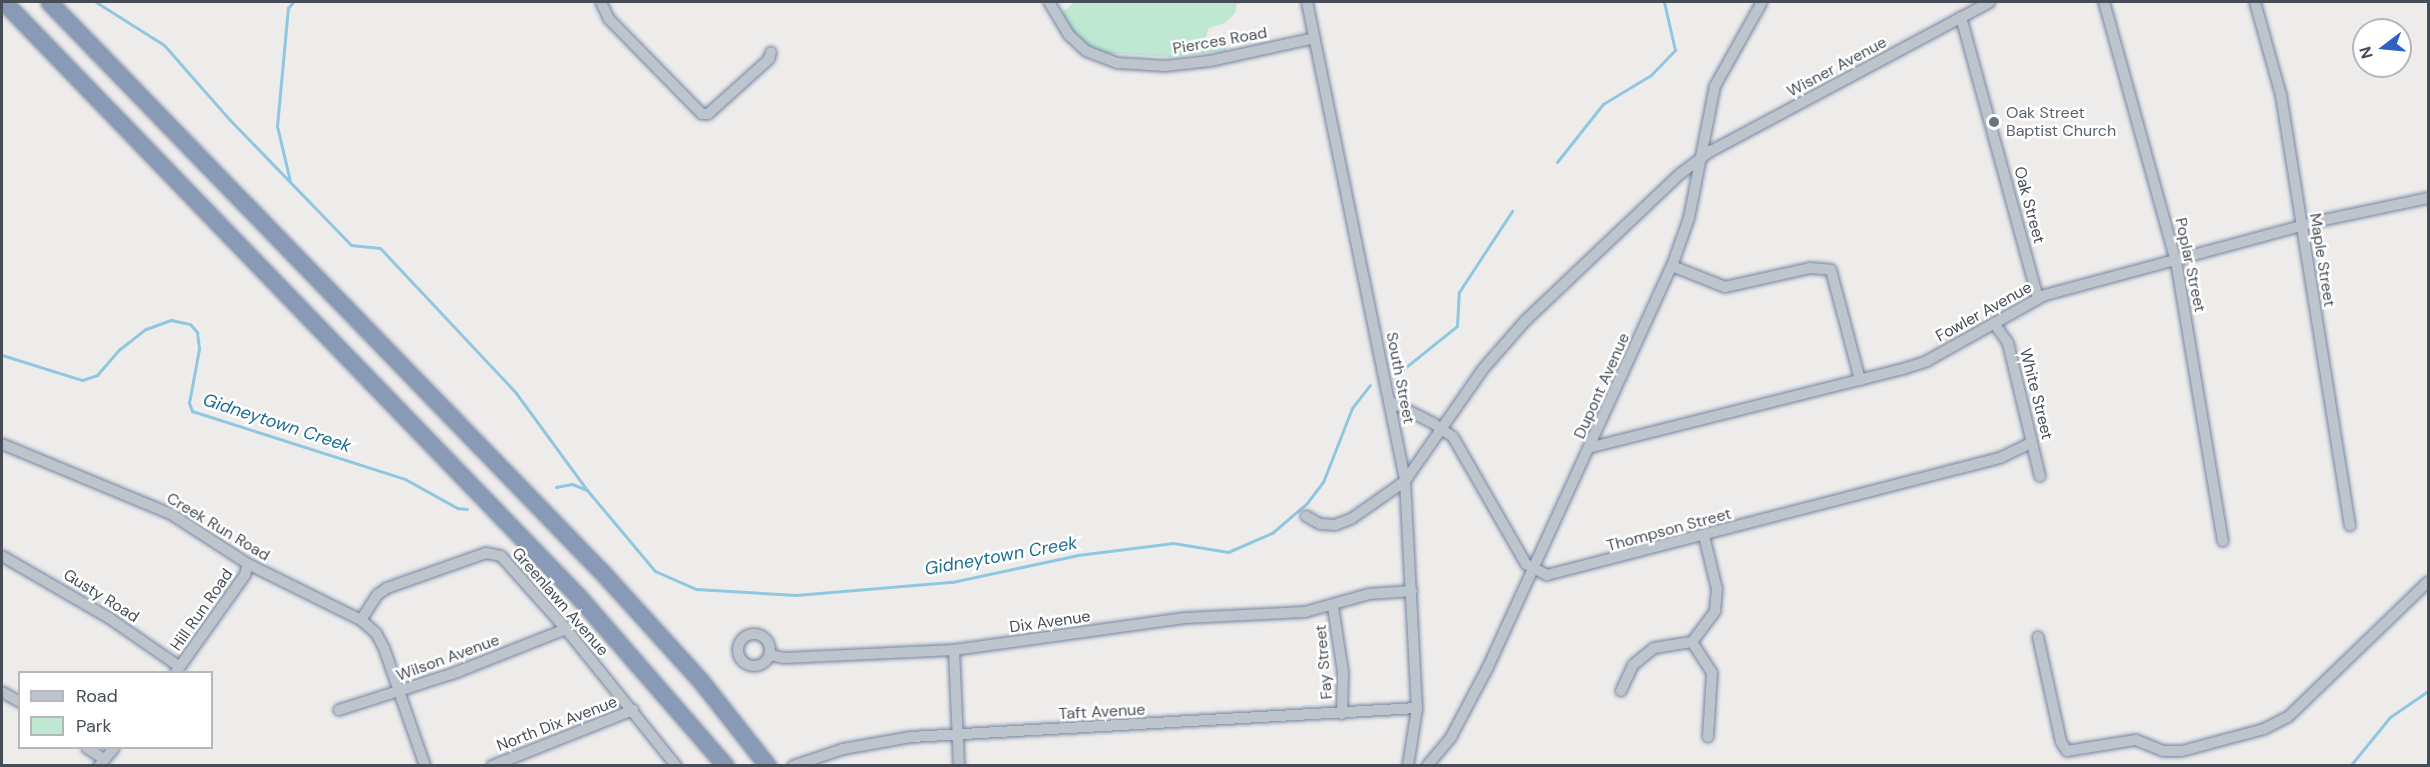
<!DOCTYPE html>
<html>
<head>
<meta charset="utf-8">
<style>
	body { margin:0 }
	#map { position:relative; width:2430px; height:767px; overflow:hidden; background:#eeeceb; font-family:"DM Sans",sans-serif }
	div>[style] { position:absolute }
	.green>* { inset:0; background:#bee8d2 }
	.stream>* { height:3px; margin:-1.5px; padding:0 1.5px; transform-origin:1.5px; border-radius:1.5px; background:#90c7e0 }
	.roads { filter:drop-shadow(0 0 2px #7485a1) drop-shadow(0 0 2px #7485a1) }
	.minor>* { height:10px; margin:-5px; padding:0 5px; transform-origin:5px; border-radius:5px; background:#bec4cc }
	.minor>.ring { margin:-5px; padding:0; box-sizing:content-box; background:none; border:10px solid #bec4cc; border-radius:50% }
	.highway>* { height:15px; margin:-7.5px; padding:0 7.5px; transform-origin:7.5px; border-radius:7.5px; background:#889ab5 }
	.dots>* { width:16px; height:16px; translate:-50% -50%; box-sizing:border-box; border:3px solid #fff; border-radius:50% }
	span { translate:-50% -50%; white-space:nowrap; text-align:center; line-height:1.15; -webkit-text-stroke:5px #fff; paint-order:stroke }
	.street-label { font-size:16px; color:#464d56 }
	.worship-label { font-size:16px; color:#5b616d }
	.left { translate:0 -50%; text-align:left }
	.water-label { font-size:18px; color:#1d6e93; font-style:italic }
	.frame { position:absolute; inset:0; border:3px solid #464d56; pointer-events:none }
	.legend { position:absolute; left:18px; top:671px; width:195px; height:78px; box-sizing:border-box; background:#fff; border:2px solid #b5b8bb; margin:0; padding:8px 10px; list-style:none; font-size:18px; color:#464d56 }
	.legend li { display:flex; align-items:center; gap:12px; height:30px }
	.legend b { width:30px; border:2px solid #b5b8bb }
	.north { position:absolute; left:2352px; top:18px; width:60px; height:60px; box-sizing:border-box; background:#fff; border:2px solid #b5b8bb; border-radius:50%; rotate:254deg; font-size:16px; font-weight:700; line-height:24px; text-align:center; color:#464d56 }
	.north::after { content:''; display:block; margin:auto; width:21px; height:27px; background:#2e61c6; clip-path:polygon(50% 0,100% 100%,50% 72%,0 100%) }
</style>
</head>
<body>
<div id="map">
	<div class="green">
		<i style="clip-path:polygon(1075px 2px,1249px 2px,1237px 4px,1235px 13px,1225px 23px,1209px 28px,1205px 40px,1225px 38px,1226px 51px,1173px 57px,1103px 53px,1088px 45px,1074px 33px,1062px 12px)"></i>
	</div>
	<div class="stream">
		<i style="left:96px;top:2px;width:80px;rotate:32.3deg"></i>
		<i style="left:164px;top:45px;width:100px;rotate:48.7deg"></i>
		<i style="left:230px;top:120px;width:174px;rotate:45.9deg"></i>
		<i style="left:351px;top:245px;width:29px;rotate:6deg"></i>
		<i style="left:380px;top:248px;width:199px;rotate:46.8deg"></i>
		<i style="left:516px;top:393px;width:120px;rotate:53.8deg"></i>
		<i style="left:1557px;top:162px;width:74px;rotate:-51.6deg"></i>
		<i style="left:1603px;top:104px;width:56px;rotate:-31.1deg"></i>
		<i style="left:1651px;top:75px;width:35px;rotate:-46deg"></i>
		<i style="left:1675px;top:50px;width:49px;rotate:-102.9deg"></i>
		<i style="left:290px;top:181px;width:57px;rotate:-103.3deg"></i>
		<i style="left:277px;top:126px;width:119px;rotate:-84.7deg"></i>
		<i style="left:288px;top:8px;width:8px;rotate:-50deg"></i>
		<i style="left:2px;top:355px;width:84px;rotate:17.4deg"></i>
		<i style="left:82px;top:380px;width:16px;rotate:-18deg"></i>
		<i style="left:97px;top:375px;width:35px;rotate:-49deg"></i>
		<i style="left:120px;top:349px;width:33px;rotate:-38deg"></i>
		<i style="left:146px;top:329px;width:27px;rotate:-20deg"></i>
		<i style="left:171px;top:320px;width:19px;rotate:12deg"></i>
		<i style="left:190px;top:324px;width:11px;rotate:49deg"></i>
		<i style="left:197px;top:332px;width:17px;rotate:83deg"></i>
		<i style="left:199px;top:349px;width:55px;rotate:100.5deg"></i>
		<i style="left:189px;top:403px;width:9px;rotate:69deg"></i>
		<i style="left:192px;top:411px;width:224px;rotate:17.7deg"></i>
		<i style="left:405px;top:479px;width:60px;rotate:29.1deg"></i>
		<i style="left:457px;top:508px;width:10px;rotate:6deg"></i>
		<i style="left:1396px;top:375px;width:78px;rotate:-38.8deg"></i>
		<i style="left:1457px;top:326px;width:34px;rotate:-87deg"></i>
		<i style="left:1459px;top:292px;width:97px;rotate:-56.8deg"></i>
		<i style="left:556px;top:487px;width:16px;rotate:-11deg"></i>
		<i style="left:572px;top:484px;width:16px;rotate:22deg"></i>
		<i style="left:587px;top:490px;width:106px;rotate:50deg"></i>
		<i style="left:655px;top:571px;width:45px;rotate:23.7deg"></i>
		<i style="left:696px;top:589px;width:100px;rotate:3.4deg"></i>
		<i style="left:796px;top:595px;width:157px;rotate:-4.8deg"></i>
		<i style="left:952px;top:582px;width:129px;rotate:-12.1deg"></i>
		<i style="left:1078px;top:555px;width:96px;rotate:-7.2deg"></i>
		<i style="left:1173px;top:543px;width:56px;rotate:9.3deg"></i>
		<i style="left:1228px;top:552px;width:48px;rotate:-23.4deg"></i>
		<i style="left:1272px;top:533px;width:46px;rotate:-40.6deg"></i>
		<i style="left:1307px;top:503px;width:26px;rotate:-53deg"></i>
		<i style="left:1323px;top:482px;width:79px;rotate:-68.6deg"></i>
		<i style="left:1352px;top:408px;width:29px;rotate:-52deg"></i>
		<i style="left:2350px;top:766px;width:63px;rotate:-50.8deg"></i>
		<i style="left:2390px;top:717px;width:46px;rotate:-34.4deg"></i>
	</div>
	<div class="roads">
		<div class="minor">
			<i style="left:601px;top:2px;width:19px;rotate:65deg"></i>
			<i style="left:609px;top:19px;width:133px;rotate:45.6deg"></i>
			<i style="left:702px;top:114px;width:6px"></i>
			<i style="left:708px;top:114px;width:82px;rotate:-42deg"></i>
			<i style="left:769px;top:59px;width:7px;rotate:-74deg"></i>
			<i style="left:1049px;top:2px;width:39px;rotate:59deg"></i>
			<i style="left:1069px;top:35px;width:23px;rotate:43deg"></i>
			<i style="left:1086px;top:51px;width:34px;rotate:21deg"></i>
			<i style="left:1118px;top:63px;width:47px;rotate:3.7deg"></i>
			<i style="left:1165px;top:66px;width:45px;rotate:-6.3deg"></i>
			<i style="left:1210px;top:61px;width:107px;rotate:-12.4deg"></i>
			<i style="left:1307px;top:2px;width:489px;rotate:78.4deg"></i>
			<i style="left:1405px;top:481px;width:227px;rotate:87deg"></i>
			<i style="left:1417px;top:708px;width:59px;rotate:98.8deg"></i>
			<i style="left:2104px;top:2px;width:269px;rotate:74.5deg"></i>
			<i style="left:2176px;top:261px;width:284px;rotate:80.5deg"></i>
			<i style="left:2255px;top:2px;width:97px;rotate:74.4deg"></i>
			<i style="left:2281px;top:95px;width:436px;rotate:80.9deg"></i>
			<i style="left:1961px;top:17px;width:291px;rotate:74.7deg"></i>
			<i style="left:1672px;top:266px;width:57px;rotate:21.6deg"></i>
			<i style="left:1725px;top:287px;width:87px;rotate:-12.6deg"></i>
			<i style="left:1810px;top:268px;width:21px;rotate:5deg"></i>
			<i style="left:1831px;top:270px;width:114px;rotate:75.2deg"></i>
			<i style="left:1994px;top:323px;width:24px;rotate:55deg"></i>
			<i style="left:2008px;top:343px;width:137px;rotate:76.5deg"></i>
			<i style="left:1389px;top:401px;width:49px;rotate:26.6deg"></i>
			<i style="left:1433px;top:423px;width:24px;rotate:35deg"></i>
			<i style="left:1453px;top:437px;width:146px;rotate:60.1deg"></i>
			<i style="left:1526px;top:564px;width:24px;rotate:28deg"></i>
			<i style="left:1547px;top:575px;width:470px;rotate:-14.5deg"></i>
			<i style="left:2002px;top:457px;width:32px;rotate:-26deg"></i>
			<i style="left:2px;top:444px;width:183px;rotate:22.5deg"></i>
			<i style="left:171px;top:514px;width:92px;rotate:33deg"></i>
			<i style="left:248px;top:564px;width:126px;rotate:26.4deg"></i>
			<i style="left:361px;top:620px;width:20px;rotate:41deg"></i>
			<i style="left:376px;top:633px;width:17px;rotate:62deg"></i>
			<i style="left:384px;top:648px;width:125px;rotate:70.8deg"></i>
			<i style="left:1592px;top:447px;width:324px;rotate:-14.1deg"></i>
			<i style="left:1906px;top:368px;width:22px;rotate:-18deg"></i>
			<i style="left:1927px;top:361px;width:135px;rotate:-29.2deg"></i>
			<i style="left:2045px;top:295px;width:284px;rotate:-15.1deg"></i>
			<i style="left:2319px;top:221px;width:111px;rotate:-11.9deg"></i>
			<i style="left:1306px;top:516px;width:16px;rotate:30deg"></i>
			<i style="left:1320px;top:524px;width:15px;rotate:4deg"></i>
			<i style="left:1335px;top:525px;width:17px;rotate:-21deg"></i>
			<i style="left:1351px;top:519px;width:66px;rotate:-35.1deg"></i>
			<i style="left:1405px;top:481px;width:136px;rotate:-55.1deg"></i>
			<i style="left:1483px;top:369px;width:64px;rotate:-48.8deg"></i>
			<i style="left:1525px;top:321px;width:214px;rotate:-43.5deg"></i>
			<i style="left:1680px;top:174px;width:39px;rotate:-37deg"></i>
			<i style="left:1711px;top:151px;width:316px;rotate:-28.1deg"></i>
			<i style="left:2px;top:556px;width:124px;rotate:30.1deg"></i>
			<i style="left:109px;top:618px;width:86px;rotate:34.6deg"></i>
			<i style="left:1333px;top:607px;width:66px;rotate:81.3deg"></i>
			<i style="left:1343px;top:672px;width:42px;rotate:91.4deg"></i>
			<i style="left:361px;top:620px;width:30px;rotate:-57deg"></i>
			<i style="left:377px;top:595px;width:12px;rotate:-35deg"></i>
			<i style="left:387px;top:588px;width:105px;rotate:-19.5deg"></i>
			<i style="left:486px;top:553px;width:15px;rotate:11deg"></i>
			<i style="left:501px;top:556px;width:98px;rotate:48.3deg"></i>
			<i style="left:566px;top:629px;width:176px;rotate:51.2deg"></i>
			<i class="ring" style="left:738px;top:634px;width:22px;height:22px"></i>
			<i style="left:2038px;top:637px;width:107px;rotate:77.6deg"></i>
			<i style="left:2061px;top:742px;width:11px;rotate:56deg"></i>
			<i style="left:2067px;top:751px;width:70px;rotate:-9.1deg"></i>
			<i style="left:2136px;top:740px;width:29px;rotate:22deg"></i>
			<i style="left:2163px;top:751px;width:19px"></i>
			<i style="left:2182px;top:751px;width:85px;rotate:-15deg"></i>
			<i style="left:2264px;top:729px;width:27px;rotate:-27deg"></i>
			<i style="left:2288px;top:717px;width:194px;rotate:-44deg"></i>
			<i style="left:1692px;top:642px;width:37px;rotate:57deg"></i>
			<i style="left:1712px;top:673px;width:64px;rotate:93.6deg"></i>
			<i style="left:954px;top:650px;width:116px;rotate:87.5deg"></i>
			<i style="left:770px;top:655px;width:14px;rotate:12deg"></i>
			<i style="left:784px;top:658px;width:170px;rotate:-2.7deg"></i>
			<i style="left:954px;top:650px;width:233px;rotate:-7.9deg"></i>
			<i style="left:1185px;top:618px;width:120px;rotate:-2.9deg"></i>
			<i style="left:1305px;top:612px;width:66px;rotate:-15.7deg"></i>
			<i style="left:1369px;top:594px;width:43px;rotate:-4deg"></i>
			<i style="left:176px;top:672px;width:119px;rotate:-54.6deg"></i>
			<i style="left:245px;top:575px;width:11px;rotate:-75deg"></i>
			<i style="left:1621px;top:691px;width:29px;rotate:-65deg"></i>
			<i style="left:1633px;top:665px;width:27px;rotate:-39deg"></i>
			<i style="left:1654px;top:648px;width:38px;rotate:-9deg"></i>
			<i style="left:1692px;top:642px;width:39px;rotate:-53deg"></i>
			<i style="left:1715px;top:611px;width:22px;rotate:-85deg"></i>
			<i style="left:1717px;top:589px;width:55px;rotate:-103.8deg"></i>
			<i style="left:2px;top:692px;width:21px;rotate:29deg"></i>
			<i style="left:339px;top:710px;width:119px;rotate:-17.7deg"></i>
			<i style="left:452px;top:674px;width:123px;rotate:-21.5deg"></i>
			<i style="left:87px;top:748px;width:20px;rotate:33deg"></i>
			<i style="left:99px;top:766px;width:23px;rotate:-50deg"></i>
			<i style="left:492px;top:766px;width:152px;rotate:-21.7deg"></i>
			<i style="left:793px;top:766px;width:53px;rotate:-18.8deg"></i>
			<i style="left:843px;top:749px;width:69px;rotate:-10deg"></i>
			<i style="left:911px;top:737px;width:507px;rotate:-3.28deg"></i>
			<i style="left:1427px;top:766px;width:38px;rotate:-50deg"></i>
			<i style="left:1451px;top:737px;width:79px;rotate:-62.1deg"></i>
			<i style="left:1488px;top:667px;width:441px;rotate:-65.4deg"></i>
			<i style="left:1672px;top:266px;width:51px;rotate:-70.5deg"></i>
			<i style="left:1689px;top:218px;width:135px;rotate:-78.9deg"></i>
			<i style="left:1715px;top:86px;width:96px;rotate:-60.8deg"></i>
		</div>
		<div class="highway">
			<i style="left:4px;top:2px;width:826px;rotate:45.98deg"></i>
			<i style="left:578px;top:596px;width:225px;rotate:49deg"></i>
			<i style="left:49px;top:2px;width:794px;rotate:45.87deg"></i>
			<i style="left:602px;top:572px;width:146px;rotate:47.8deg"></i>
			<i style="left:700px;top:680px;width:110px;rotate:51.7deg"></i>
		</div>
	</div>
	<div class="dots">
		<i style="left:1994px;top:122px;background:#6b7280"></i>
	</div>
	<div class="street-label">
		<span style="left:1220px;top:41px;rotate:-10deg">Pierces Road</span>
		<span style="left:1837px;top:67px;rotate:-28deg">Wisner Avenue</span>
		<span style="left:2029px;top:205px;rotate:75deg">Oak Street</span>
		<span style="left:2322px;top:260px;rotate:81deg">Maple Street</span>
		<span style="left:2190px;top:265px;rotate:78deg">Poplar Street</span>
		<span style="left:1984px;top:312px;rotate:-29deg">Fowler Avenue</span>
		<span style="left:1400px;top:378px;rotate:79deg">South Street</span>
		<span style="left:1602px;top:386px;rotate:-66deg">Dupont Avenue</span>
		<span style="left:2036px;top:394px;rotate:76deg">White Street</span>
		<span style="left:218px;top:527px;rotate:31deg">Creek Run Road</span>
		<span style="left:1669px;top:530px;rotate:-15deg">Thompson Street</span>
		<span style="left:101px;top:596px;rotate:32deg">Gusty Road</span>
		<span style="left:560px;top:602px;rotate:49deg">Greenlawn Avenue</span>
		<span style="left:202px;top:610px;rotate:-55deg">Hill Run Road</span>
		<span style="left:1050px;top:622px;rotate:-8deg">Dix Avenue</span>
		<span style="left:448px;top:658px;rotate:-20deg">Wilson Avenue</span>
		<span style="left:1324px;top:662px;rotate:-95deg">Fay Street</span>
		<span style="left:1102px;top:712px;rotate:-3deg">Taft Avenue</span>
		<span style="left:557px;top:724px;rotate:-21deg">North Dix Avenue</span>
	</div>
	<div class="worship-label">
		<span class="left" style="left:2006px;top:122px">Oak Street<br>Baptist Church</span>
	</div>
	<div class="water-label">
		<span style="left:277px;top:423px;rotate:18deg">Gidneytown Creek</span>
		<span style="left:1001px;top:556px;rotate:-10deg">Gidneytown Creek</span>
	</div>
	<div class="frame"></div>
	<ul class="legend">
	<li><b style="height:8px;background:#bec4cc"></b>Road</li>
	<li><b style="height:16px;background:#bee8d2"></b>Park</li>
	</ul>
	<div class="north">N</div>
</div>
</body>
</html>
